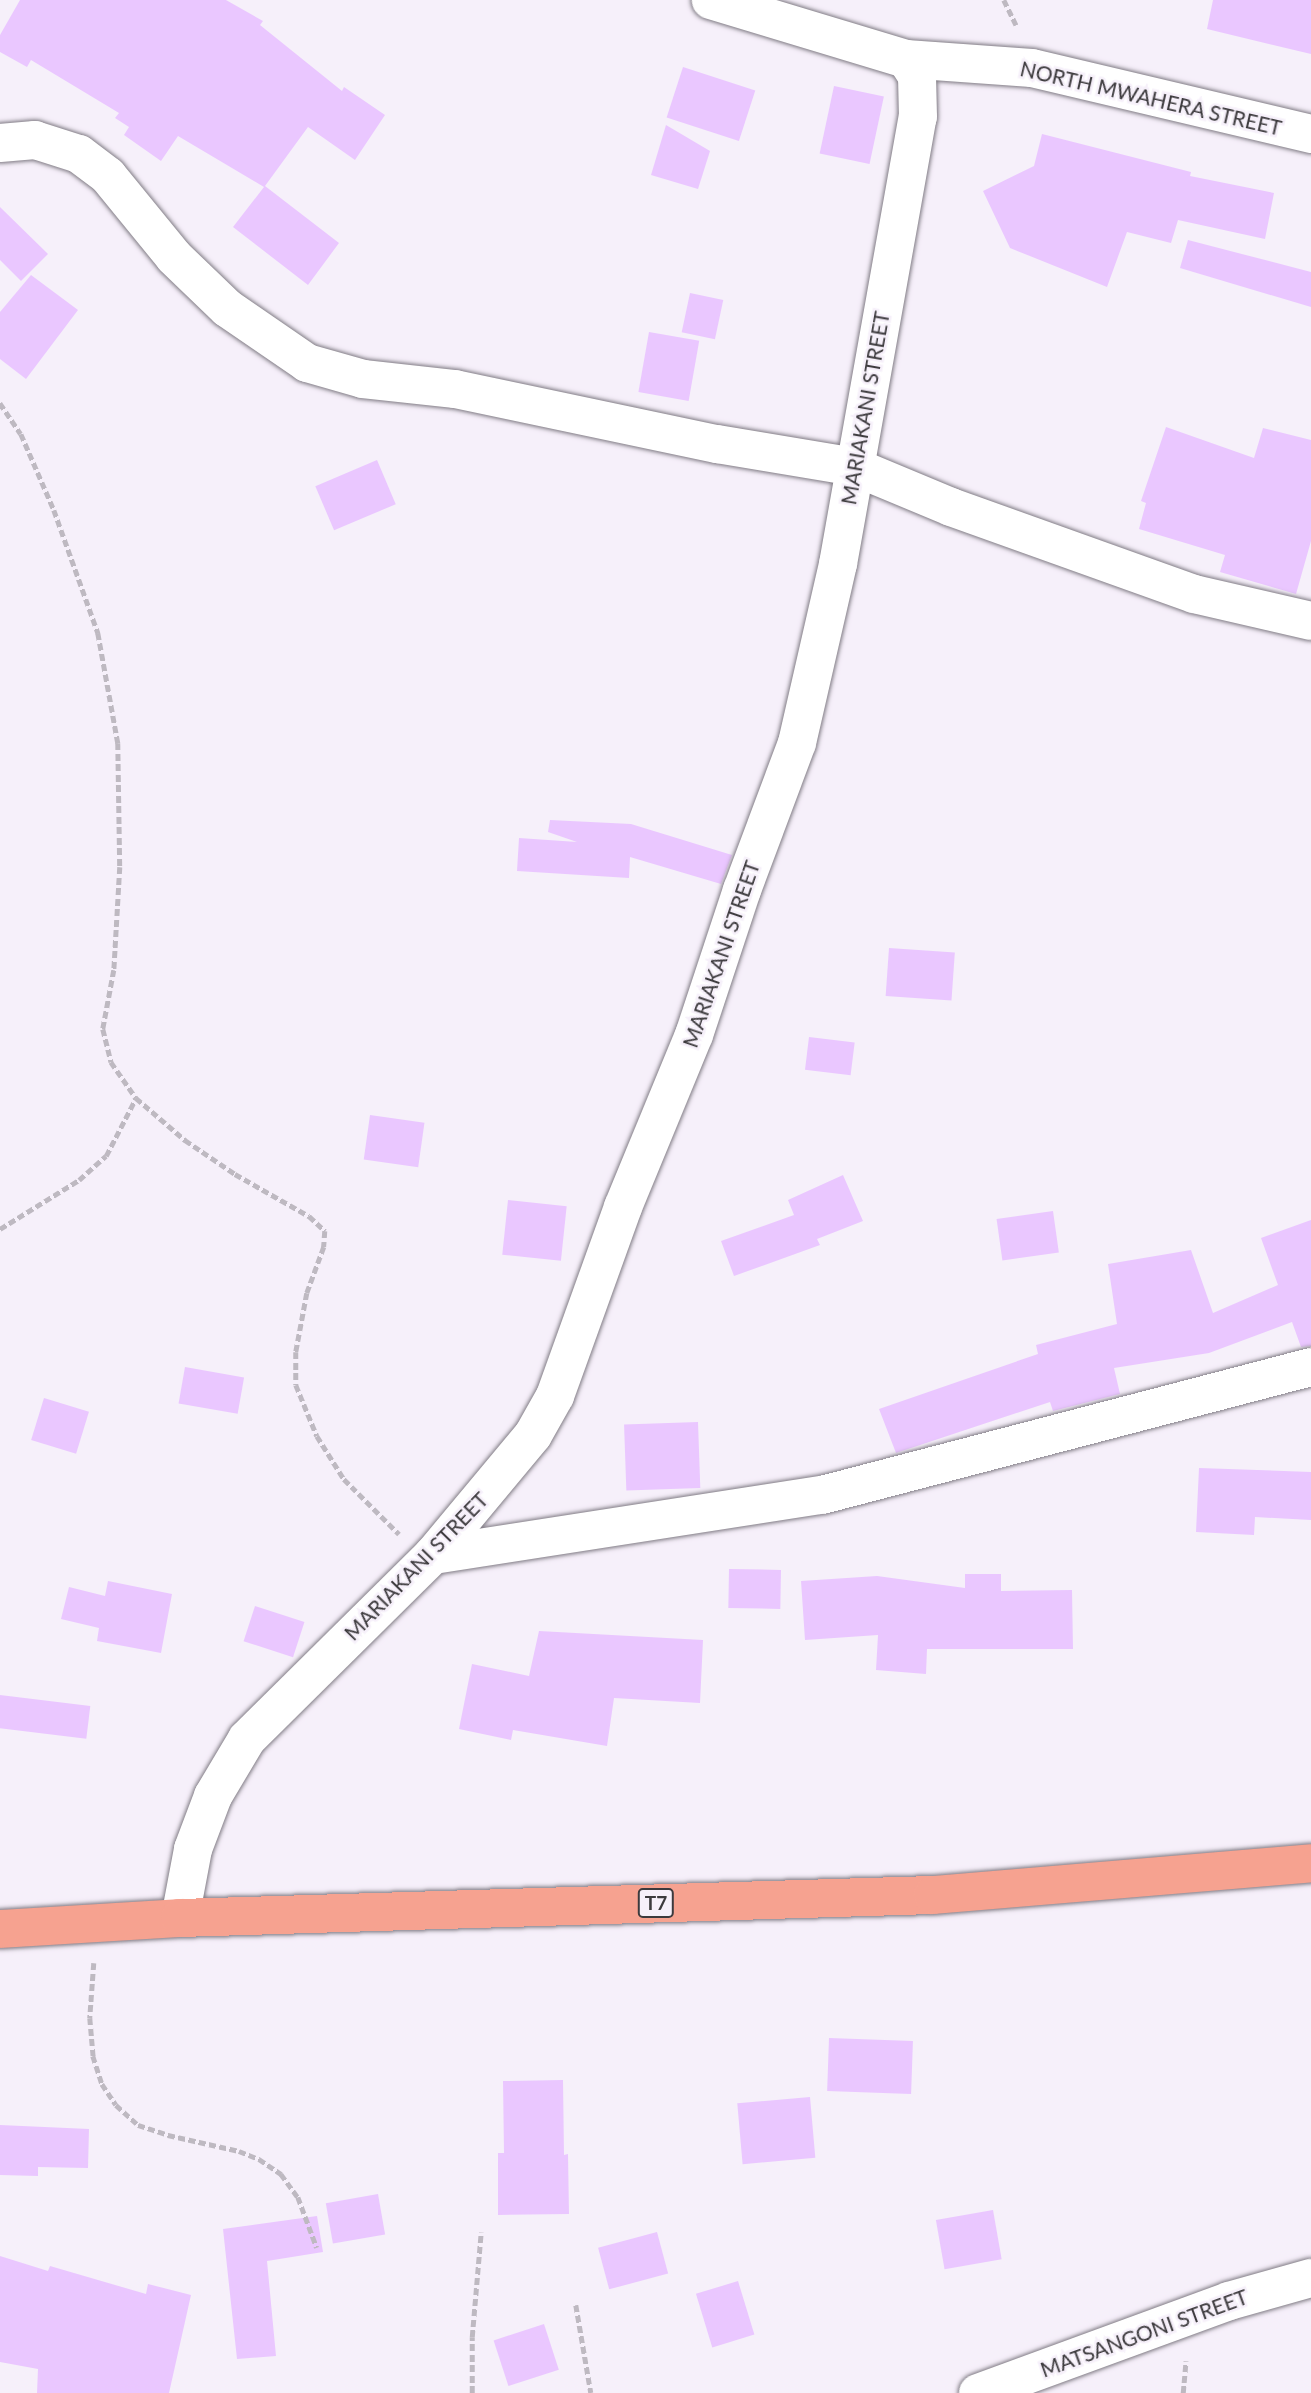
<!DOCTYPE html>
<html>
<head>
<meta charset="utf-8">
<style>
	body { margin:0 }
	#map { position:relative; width:1311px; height:2393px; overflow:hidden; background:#f6f0fa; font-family:Lato,sans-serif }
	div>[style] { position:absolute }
	.building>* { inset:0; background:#eac7ff; transform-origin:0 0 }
	.path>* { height:4.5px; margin-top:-2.25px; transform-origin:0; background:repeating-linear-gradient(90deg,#beb9c1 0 7px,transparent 0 10.5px) }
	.roads { filter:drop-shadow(0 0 2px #817c85) drop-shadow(0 0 2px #817c85) }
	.minor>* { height:38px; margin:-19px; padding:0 19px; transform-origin:19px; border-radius:19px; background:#fff }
	.tertiary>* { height:38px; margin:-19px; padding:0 19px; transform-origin:19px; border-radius:19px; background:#fff }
	.trunk>* { height:38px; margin:-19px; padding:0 19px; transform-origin:19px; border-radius:19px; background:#f6a290 }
	span { translate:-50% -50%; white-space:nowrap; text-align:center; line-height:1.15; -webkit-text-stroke:5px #f6f0fa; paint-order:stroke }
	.shield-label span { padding:2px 5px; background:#f6f0fa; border:2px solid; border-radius:5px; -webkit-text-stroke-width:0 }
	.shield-label { font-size:19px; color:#3c3a3d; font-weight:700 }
	.street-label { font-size:21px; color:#3c3a3d }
</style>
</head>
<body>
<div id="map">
	<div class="building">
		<i style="clip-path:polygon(20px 0,226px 0,263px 21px,260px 25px,342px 91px,344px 87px,385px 115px,355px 160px,308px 127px,265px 186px,339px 243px,308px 285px,233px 227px,264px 187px,178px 136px,161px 161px,124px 135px,129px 127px,115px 118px,119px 113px,31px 60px,27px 67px,0 52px,0 35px)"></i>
		<i style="clip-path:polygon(1213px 0,1311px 0,1311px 54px,1207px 29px)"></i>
		<i style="left:683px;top:67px;width:76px;height:53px;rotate:18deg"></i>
		<i style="left:834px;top:86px;width:51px;height:69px;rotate:12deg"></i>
		<i style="clip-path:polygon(666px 125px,710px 151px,698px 189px,651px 175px)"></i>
		<i style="clip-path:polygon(1042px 134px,1191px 172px,1190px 176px,1274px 193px,1265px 239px,1178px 220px,1171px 243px,1127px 232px,1107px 287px,1010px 248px,983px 191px,1034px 166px)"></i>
		<i style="clip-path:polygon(0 207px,48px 254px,21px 281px,0 260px)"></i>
		<i style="clip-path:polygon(1188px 240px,1311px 272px,1311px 307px,1180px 268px)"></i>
		<i style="clip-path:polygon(31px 275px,78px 310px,26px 379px,0 359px,0 312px)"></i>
		<i style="left:690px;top:293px;width:34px;height:40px;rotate:12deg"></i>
		<i style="left:649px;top:332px;width:51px;height:61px;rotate:10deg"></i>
		<i style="clip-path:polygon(1166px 427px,1254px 458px,1263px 428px,1311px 440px,1311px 541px,1296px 594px,1220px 572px,1225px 555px,1139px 529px,1146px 503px,1141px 501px)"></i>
		<i style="left:377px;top:460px;width:48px;height:67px;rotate:67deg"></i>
		<i style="clip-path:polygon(550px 820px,631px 824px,732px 855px,721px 884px,630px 857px,629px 878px,517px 871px,519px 838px,577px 842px,548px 832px)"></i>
		<i style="left:889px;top:948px;width:66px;height:48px;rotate:4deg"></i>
		<i style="left:809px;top:1037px;width:46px;height:33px;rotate:7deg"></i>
		<i style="left:370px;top:1115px;width:55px;height:45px;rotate:8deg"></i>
		<i style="clip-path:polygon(843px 1175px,863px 1221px,817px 1239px,820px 1245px,734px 1276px,721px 1241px,794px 1215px,788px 1200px)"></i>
		<i style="left:508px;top:1200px;width:59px;height:55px;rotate:6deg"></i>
		<i style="left:1053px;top:1211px;width:42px;height:57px;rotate:82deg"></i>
		<i style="clip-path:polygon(1311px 1220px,1311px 1346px,1301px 1347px,1292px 1322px,1209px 1353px,1114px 1368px,1120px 1394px,1053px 1411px,1050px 1402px,896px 1453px,879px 1409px,1038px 1354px,1036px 1345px,1117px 1324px,1108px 1264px,1191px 1250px,1213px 1313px,1278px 1285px,1261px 1238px)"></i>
		<i style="left:185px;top:1367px;width:60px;height:37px;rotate:10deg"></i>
		<i style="left:44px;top:1398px;width:47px;height:44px;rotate:17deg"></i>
		<i style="left:698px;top:1422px;width:66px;height:74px;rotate:88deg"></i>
		<i style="clip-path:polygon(1199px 1468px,1311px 1472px,1311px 1520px,1255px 1517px,1254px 1535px,1196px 1532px)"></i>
		<i style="left:729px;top:1569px;width:52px;height:39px;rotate:1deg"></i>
		<i style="clip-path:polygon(965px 1574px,1001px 1574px,1001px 1591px,1072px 1590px,1073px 1649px,927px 1649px,926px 1674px,876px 1670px,878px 1635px,805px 1640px,801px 1581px,877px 1576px,965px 1588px)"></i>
		<i style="clip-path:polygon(108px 1581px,172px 1594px,161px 1653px,97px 1641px,99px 1628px,61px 1619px,69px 1587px,105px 1596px)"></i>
		<i style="left:255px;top:1606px;width:52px;height:37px;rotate:18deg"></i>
		<i style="clip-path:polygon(539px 1631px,703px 1640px,700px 1703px,614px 1698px,607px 1746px,513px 1730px,511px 1740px,459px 1729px,472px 1664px,529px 1676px)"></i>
		<i style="left:0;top:1695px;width:91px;height:33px;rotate:7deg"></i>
		<i style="left:829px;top:2038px;width:84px;height:53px;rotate:2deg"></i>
		<i style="clip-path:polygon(563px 2080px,564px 2155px,568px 2154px,569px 2214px,498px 2215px,498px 2153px,504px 2153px,503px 2081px)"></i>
		<i style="left:810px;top:2097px;width:61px;height:73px;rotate:85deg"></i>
		<i style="clip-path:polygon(0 2125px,89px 2129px,88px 2168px,38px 2167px,38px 2176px,0 2175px)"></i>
		<i style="left:378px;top:2194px;width:41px;height:53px;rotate:80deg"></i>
		<i style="left:993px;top:2210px;width:50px;height:58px;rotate:80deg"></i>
		<i style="clip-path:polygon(317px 2216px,323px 2252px,267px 2261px,276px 2356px,237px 2359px,223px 2229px)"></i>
		<i style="left:657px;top:2232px;width:43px;height:61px;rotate:75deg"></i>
		<i style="clip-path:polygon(0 2256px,48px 2271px,50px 2266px,146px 2294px,148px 2284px,191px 2295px,169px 2393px,37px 2393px,38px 2369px,0 2362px)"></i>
		<i style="left:738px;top:2281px;width:56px;height:44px;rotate:73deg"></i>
		<i style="left:544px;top:2324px;width:48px;height:53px;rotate:72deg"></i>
	</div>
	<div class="path">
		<i style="left:1004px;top:0;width:28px;rotate:64deg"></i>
		<i style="left:0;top:403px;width:37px;rotate:56deg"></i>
		<i style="left:21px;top:434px;width:83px;rotate:66.5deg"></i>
		<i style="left:54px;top:510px;width:131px;rotate:70.3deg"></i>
		<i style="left:98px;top:633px;width:112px;rotate:79.7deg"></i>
		<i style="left:118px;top:743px;width:124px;rotate:89.1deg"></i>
		<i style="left:120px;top:867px;width:103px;rotate:93.3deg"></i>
		<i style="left:114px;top:970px;width:60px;rotate:100.6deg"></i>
		<i style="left:103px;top:1029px;width:34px;rotate:76deg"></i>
		<i style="left:111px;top:1062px;width:44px;rotate:55.2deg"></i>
		<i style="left:136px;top:1098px;width:65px;rotate:40.6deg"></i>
		<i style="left:185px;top:1140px;width:60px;rotate:34.2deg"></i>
		<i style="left:235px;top:1174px;width:85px;rotate:29.6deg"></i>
		<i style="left:309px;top:1216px;width:22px;rotate:43deg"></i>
		<i style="left:325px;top:1231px;width:16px;rotate:94deg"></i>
		<i style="left:324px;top:1247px;width:49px;rotate:110.3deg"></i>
		<i style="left:307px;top:1293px;width:60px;rotate:100.6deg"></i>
		<i style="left:296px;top:1352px;width:33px;rotate:90deg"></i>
		<i style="left:296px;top:1385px;width:55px;rotate:67.6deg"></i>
		<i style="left:317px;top:1436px;width:51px;rotate:57.9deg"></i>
		<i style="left:344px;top:1479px;width:78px;rotate:45deg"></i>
		<i style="left:0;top:1229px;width:93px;rotate:-31.8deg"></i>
		<i style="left:79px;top:1180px;width:36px;rotate:-42deg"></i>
		<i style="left:106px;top:1156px;width:65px;rotate:-62.7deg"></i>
		<i style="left:94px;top:1963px;width:55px;rotate:94.2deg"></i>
		<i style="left:90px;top:2018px;width:38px;rotate:85deg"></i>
		<i style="left:93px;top:2056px;width:29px;rotate:72deg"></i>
		<i style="left:102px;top:2084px;width:25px;rotate:56deg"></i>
		<i style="left:116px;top:2105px;width:30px;rotate:42deg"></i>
		<i style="left:138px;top:2125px;width:32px;rotate:18deg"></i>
		<i style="left:168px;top:2135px;width:73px;rotate:12.7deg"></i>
		<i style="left:239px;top:2151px;width:22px;rotate:22deg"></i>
		<i style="left:259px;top:2159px;width:27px;rotate:34deg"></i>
		<i style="left:281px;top:2174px;width:29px;rotate:54deg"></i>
		<i style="left:298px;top:2197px;width:54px;rotate:69.6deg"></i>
		<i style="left:576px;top:2305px;width:89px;rotate:80.3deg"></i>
		<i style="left:472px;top:2393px;width:56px;rotate:-90deg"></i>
		<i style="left:472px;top:2337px;width:105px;rotate:-85.1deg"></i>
		<i style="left:1183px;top:2393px;width:32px;rotate:-85deg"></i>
	</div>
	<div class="roads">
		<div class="minor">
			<i style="left:906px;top:59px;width:126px;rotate:4.1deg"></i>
			<i style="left:1032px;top:68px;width:287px;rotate:13.3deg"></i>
			<i style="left:0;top:143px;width:35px;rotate:-5deg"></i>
			<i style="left:35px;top:140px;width:46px;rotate:17.7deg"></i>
			<i style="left:79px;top:154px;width:36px;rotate:37deg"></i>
			<i style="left:108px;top:176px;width:104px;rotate:50.8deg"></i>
			<i style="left:174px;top:257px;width:74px;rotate:43.9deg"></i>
			<i style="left:227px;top:308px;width:97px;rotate:34.5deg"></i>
			<i style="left:307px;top:363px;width:58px;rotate:15.9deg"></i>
			<i style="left:363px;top:379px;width:93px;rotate:6.2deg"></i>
			<i style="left:455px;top:389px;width:268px;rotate:11.9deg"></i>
			<i style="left:717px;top:444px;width:140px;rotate:9.5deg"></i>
			<i style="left:855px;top:467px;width:104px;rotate:22.6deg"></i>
			<i style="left:951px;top:507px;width:258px;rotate:19.7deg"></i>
			<i style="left:1194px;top:594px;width:120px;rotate:13deg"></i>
			<i style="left:433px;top:1555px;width:394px;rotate:-8.8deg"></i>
			<i style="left:822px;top:1495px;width:505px;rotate:-14.67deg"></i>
			<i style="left:978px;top:2393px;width:267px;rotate:-20.1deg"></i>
			<i style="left:1229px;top:2301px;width:85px;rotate:-15.7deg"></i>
		</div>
		<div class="tertiary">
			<i style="left:180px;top:1918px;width:70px;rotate:-79.3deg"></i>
			<i style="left:193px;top:1849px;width:57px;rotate:-69.3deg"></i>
			<i style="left:213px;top:1796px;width:66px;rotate:-59.2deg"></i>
			<i style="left:247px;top:1739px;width:262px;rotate:-44.7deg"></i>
			<i style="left:433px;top:1555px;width:156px;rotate:-50.2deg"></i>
			<i style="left:533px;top:1435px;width:45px;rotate:-60.6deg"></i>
			<i style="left:555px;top:1396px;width:201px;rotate:-70.2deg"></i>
			<i style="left:623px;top:1207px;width:186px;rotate:-67.6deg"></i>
			<i style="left:694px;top:1035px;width:153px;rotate:-71.7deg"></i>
			<i style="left:742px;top:890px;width:157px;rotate:-69.5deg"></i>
			<i style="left:797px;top:743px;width:184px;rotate:-77.1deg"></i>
			<i style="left:838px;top:564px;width:454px;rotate:-79.9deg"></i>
			<i style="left:918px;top:117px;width:41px;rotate:-91.4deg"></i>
			<i style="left:917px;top:76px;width:20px;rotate:-123deg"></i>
			<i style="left:906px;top:59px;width:204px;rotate:-163.2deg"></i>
		</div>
		<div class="trunk">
			<i style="left:0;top:1929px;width:180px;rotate:-3.5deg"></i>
			<i style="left:180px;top:1918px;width:753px;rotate:-1.75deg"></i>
			<i style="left:933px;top:1895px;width:379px;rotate:-4.8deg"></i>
		</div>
	</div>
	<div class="shield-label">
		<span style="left:656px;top:1903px">T7</span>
	</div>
	<div class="street-label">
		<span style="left:1151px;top:98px;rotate:13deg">NORTH MWAHERA STREET</span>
		<span style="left:865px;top:408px;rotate:-80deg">MARIAKANI STREET</span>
		<span style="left:721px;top:954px;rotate:-71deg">MARIAKANI STREET</span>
		<span style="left:416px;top:1566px;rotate:-46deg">MARIAKANI STREET</span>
		<span style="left:1144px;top:2333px;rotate:-20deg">MATSANGONI STREET</span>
	</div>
</div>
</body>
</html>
